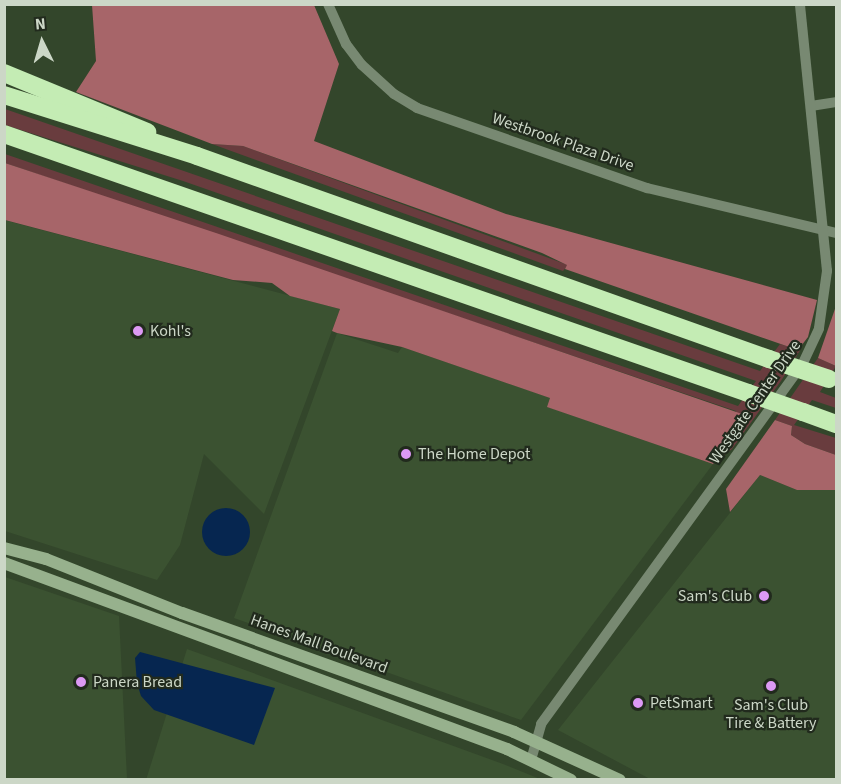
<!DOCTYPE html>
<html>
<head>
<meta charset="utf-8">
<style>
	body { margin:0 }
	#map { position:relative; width:841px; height:784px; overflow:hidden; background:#33462b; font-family:"Source Sans 3",sans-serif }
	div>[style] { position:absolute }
	.built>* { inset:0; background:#3b5231 }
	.green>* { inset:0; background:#693c3e }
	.forest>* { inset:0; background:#a76569 }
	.water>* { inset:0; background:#062650 }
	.round { border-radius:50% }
	.minor>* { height:10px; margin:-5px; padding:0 5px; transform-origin:5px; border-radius:5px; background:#788972 }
	.secondary>* { height:12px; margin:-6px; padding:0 6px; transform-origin:6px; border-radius:6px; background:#97b18d }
	.motorway>* { height:18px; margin:-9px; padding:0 9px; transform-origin:9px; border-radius:9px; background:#c4ecb4 }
	.motorway-bridge>* { height:18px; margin:-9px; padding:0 9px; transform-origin:9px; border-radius:9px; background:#c4ecb4 }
	.dots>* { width:16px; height:16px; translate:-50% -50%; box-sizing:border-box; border:3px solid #212a1d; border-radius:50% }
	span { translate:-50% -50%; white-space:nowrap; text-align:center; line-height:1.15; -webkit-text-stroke:4.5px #212a1d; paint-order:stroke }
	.street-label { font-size:16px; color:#ccd7c7 }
	.poi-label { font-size:16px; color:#ccd7c7 }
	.left { translate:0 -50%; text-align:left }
	.right { translate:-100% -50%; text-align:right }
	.frame { position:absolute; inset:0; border:6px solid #ccd7c7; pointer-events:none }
	.north { position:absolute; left:12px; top:12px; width:60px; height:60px; -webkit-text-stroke:4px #212a1d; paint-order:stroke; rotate:355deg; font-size:16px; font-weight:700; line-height:24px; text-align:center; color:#ccd7c7 }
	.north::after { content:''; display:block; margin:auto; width:21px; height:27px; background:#ccd7c7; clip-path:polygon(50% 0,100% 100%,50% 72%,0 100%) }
</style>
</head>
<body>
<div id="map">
	<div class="built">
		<i style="clip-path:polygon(4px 220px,340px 309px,264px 514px,204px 454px,180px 545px,157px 580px,5px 531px)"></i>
		<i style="clip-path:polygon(337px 333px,398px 353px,402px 347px,551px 398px,548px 407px,713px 464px,521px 720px,234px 618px)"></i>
		<i style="clip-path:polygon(760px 475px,797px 490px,836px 490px,836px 779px,650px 779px,558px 730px)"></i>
		<i style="clip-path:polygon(5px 577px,119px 616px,127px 779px,5px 779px)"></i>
		<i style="clip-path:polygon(187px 649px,503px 764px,540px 779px,146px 780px)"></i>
	</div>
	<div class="green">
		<i style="clip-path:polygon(5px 109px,760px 371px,780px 344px,800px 350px,804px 344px,781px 381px,732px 449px,710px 467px,719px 459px,736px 411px,5px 163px,5px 154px,738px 406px,756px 381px,183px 181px,5px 125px)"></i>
		<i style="clip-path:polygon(212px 144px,243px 146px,568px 265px,563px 271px)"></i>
		<i style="clip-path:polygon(818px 358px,836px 366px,820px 392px,836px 398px,836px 408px,812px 400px,794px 425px,836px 438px,836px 455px,805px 444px,791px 435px,792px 426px,775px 420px)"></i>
	</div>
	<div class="forest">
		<i style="clip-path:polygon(92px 5px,314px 5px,339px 64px,314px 141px,506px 214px,817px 300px,808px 337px,798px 350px,565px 269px,567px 265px,542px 253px,243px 146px,212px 144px,76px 92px,96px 61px)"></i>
		<i style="clip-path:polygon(5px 163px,219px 234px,748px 416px,713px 464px,547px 407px,550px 398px,402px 347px,337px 333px,332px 331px,340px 309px,290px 296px,272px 283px,233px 280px,5px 220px)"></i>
		<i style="clip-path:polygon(836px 306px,836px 366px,818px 358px)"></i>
		<i style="clip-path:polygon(775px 420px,792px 426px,791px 435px,805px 444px,836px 455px,836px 490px,797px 490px,760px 475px,730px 512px,726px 489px)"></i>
	</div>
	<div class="water">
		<i class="round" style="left:202px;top:508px;width:48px;height:48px"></i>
		<i style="clip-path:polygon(140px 652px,275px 688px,254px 745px,154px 710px,141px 696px,137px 683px,135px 658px)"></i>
	</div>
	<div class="minor">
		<i style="left:328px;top:4px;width:44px;rotate:65.8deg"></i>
		<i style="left:346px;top:44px;width:26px;rotate:53deg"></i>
		<i style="left:362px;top:65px;width:43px;rotate:42.2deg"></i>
		<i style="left:394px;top:94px;width:27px;rotate:31deg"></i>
		<i style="left:417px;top:108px;width:244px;rotate:19.2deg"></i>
		<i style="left:647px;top:188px;width:194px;rotate:13.4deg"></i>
		<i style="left:811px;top:106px;width:25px;rotate:-9deg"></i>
		<i style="left:531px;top:760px;width:37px;rotate:-74deg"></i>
		<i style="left:541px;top:724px;width:446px;rotate:-54deg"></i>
		<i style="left:803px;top:363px;width:38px;rotate:-65deg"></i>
		<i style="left:819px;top:328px;width:58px;rotate:-82deg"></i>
		<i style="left:827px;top:271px;width:268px;rotate:-95.8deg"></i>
	</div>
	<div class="secondary">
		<i style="left:4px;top:548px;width:43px;rotate:14.7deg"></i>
		<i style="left:46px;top:559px;width:146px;rotate:21.7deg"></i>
		<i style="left:182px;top:613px;width:353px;rotate:19.7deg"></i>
		<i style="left:514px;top:732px;width:116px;rotate:24.4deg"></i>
		<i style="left:4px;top:563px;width:536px;rotate:20.29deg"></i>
		<i style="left:507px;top:749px;width:71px;rotate:25.8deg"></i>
	</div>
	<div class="motorway">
		<i style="left:4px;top:73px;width:155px;rotate:22.4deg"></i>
		<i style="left:4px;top:95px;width:202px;rotate:17.5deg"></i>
		<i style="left:197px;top:156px;width:607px;rotate:19.54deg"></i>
		<i style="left:4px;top:134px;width:788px;rotate:19.19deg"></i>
		<i style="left:803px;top:412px;width:35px;rotate:20deg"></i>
	</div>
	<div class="motorway-bridge">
		<i style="left:769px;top:359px;width:63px;rotate:18.4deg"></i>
		<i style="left:748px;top:393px;width:58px;rotate:19.1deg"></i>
	</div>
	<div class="dots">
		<i style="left:138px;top:331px;background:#dc99f4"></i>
		<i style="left:406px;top:454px;background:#dc99f4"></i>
		<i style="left:764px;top:596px;background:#dc99f4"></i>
		<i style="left:81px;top:682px;background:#dc99f4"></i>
		<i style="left:771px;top:686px;background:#dc99f4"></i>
		<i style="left:638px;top:703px;background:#dc99f4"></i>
	</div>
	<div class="street-label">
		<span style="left:563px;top:142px;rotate:19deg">Westbrook Plaza Drive</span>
		<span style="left:755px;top:402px;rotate:-55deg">Westgate Center Drive</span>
		<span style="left:319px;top:644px;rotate:20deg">Hanes Mall Boulevard</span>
	</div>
	<div class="poi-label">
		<span class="left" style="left:150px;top:331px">Kohl's</span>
		<span class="left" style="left:418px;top:454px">The Home Depot</span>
		<span class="right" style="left:752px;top:596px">Sam's Club</span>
		<span class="left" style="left:93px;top:682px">Panera Bread</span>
		<span class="left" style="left:650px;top:703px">PetSmart</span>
		<span style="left:771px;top:714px">Sam's Club<br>Tire &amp; Battery</span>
	</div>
	<div class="frame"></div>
	<div class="north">N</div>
</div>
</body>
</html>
